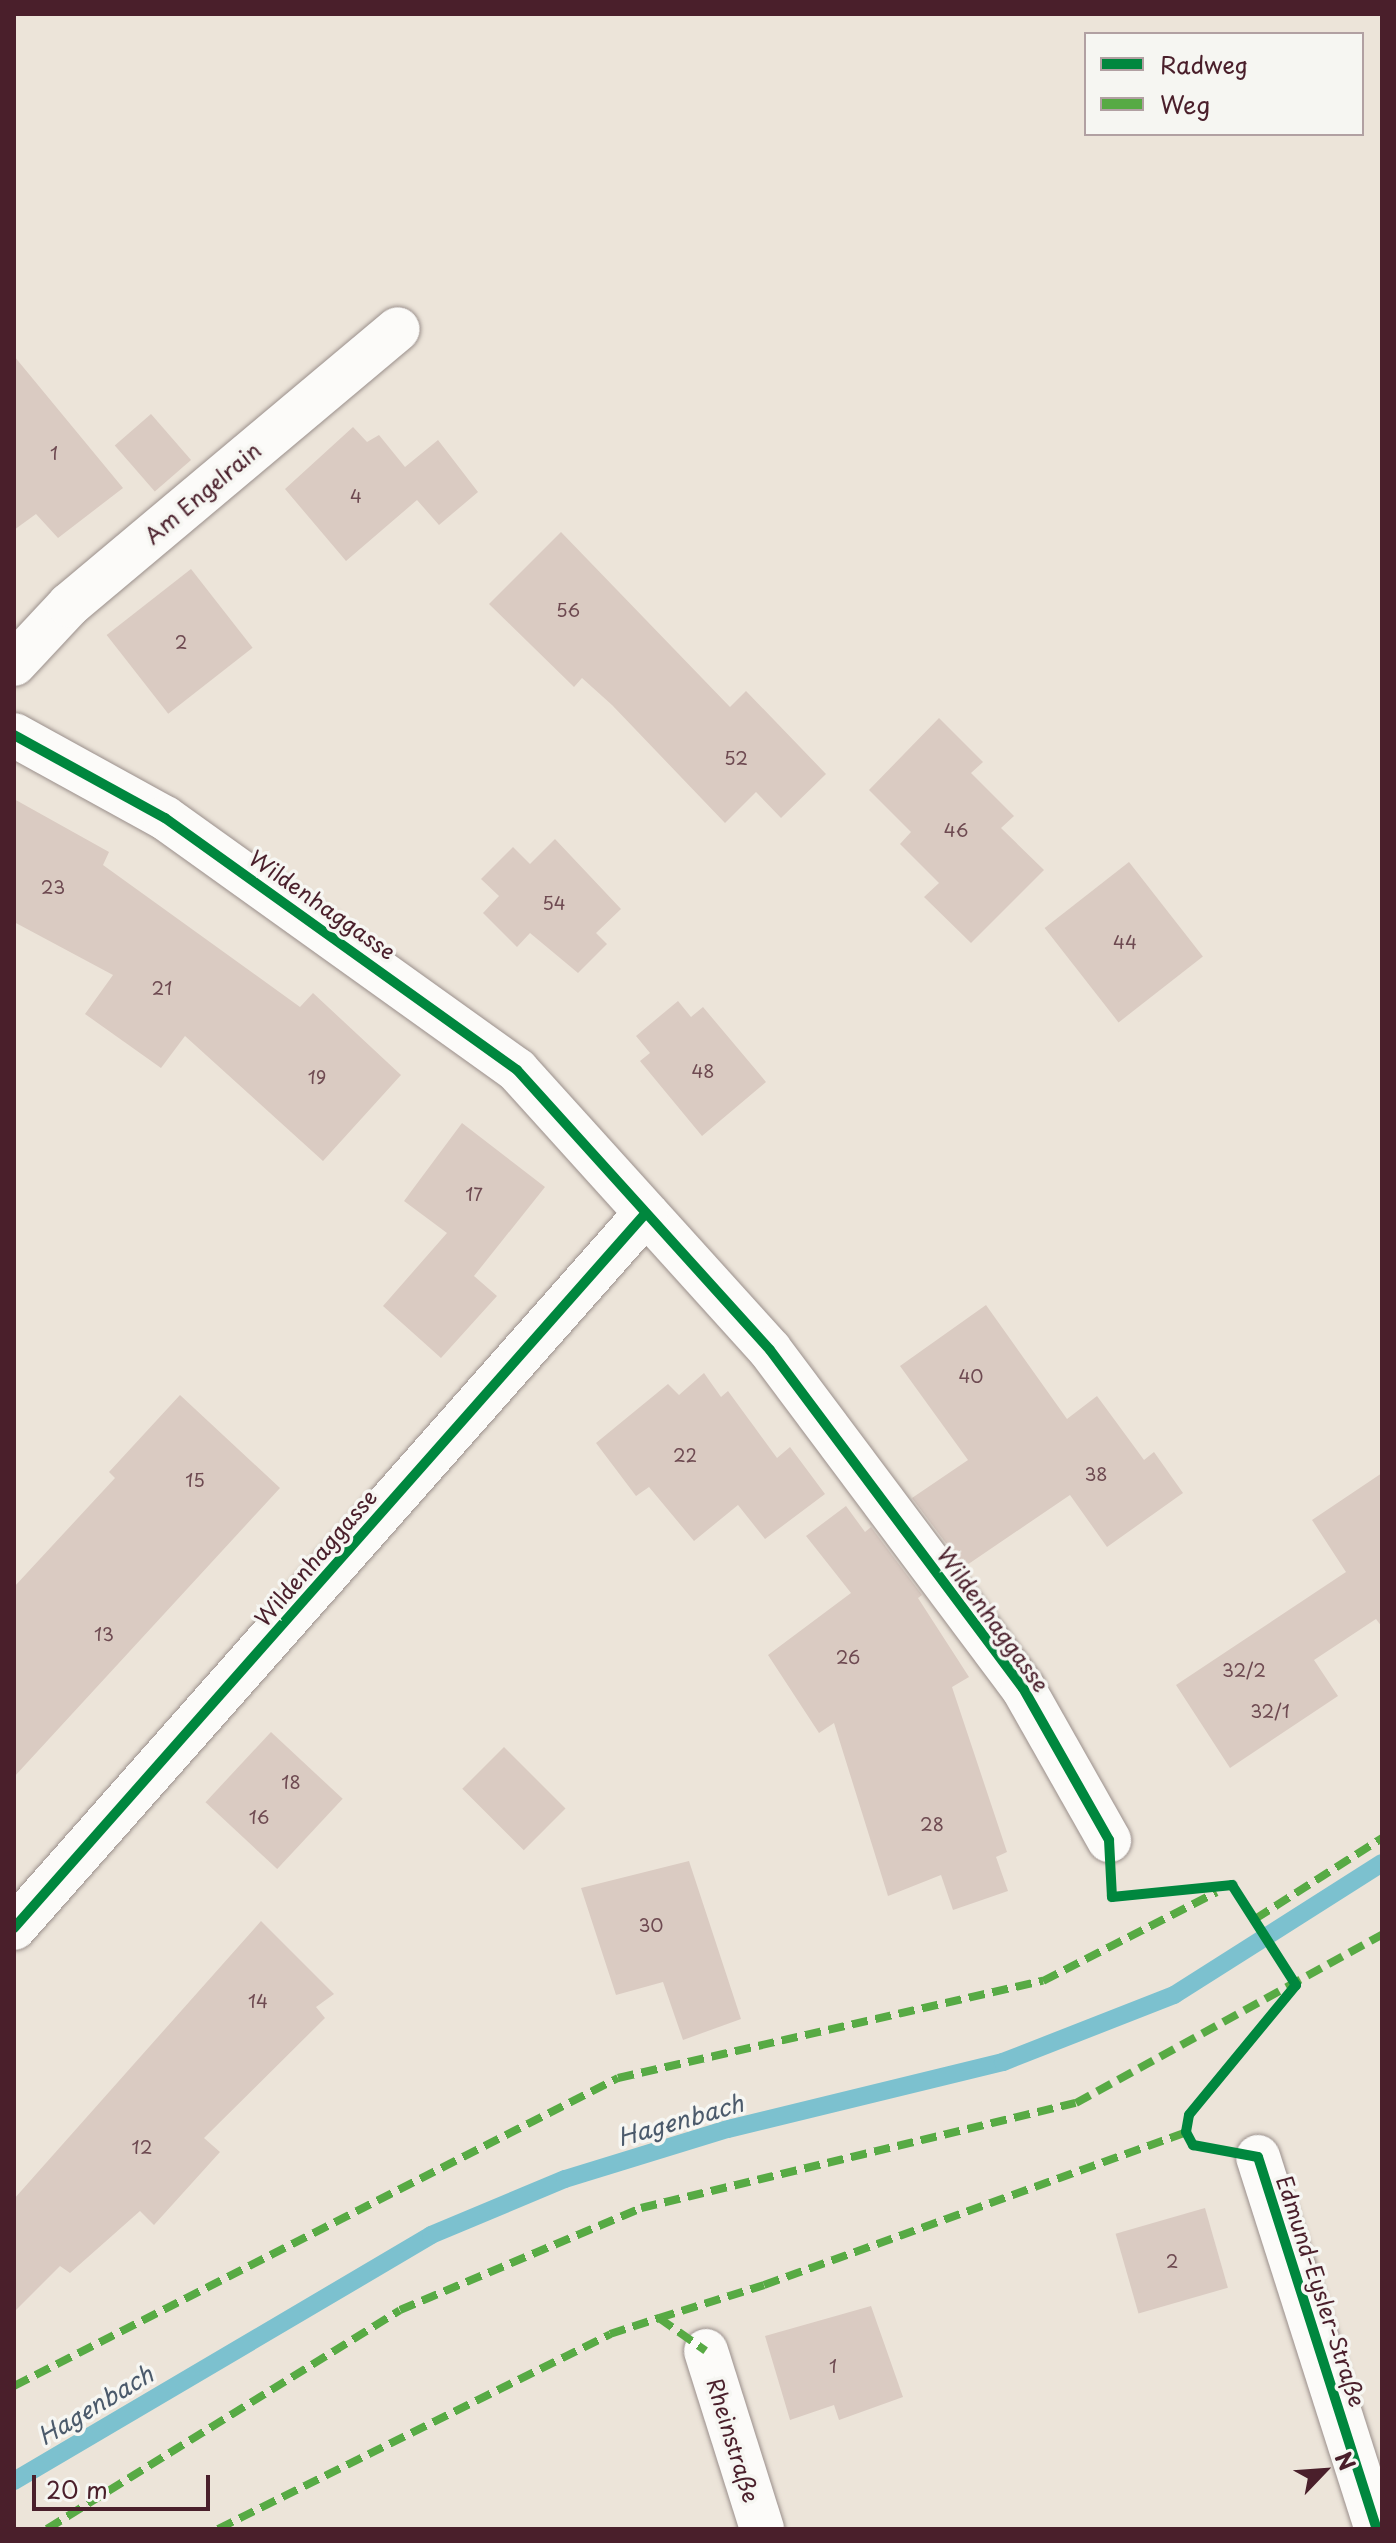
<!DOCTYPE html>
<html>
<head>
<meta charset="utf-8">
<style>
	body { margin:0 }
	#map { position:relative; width:1396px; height:2543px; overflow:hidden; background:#ece4d9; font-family:"Playpen Sans",sans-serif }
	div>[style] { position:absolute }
	.stream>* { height:18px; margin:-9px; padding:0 9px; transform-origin:9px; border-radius:9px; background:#7cc1cf }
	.building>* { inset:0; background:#dacbc2; transform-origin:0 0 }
	.roads { filter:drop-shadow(0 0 2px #9a8f8b) drop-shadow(0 0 2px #9a8f8b) }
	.street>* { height:44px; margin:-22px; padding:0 22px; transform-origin:22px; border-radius:22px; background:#fcfbf9 }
	.quiet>* { height:8px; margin-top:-4px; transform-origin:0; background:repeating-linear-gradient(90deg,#57aa44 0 16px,transparent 0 24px) }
	.cycleway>* { height:10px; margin:-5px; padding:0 5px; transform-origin:5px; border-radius:5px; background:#00873e }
	span { translate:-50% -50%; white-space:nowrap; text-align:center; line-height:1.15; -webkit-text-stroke:7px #f6f6f2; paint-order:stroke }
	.number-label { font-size:18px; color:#6e4a51 }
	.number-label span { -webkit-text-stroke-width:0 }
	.street-label { font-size:22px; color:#4a1f2b }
	.water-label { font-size:24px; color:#4b5a6b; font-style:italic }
	.frame { position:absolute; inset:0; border:16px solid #4a1f2b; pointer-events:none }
	.legend { position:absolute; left:1084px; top:32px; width:280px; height:104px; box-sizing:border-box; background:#f6f6f2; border:2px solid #b1a0a2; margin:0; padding:10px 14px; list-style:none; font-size:24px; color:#4a1f2b }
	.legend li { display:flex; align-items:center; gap:16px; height:40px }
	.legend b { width:40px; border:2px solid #b1a0a2 }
	.north { position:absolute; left:1284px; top:2431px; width:80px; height:80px; -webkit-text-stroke:6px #f6f6f2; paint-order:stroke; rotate:65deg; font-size:22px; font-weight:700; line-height:32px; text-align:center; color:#4a1f2b }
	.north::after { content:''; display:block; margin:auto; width:28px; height:36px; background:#4a1f2b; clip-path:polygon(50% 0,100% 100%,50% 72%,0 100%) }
	.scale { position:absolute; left:32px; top:2475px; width:178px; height:36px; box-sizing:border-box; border:4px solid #4a1f2b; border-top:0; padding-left:10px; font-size:24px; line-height:28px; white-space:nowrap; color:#4a1f2b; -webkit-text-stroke:6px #f6f6f2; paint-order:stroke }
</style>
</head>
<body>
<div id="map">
	<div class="stream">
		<i style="left:14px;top:2481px;width:484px;rotate:-30.5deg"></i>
		<i style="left:431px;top:2235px;width:145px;rotate:-22.7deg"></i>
		<i style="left:565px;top:2179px;width:170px;rotate:-17.1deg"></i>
		<i style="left:728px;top:2129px;width:283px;rotate:-13.7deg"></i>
		<i style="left:1003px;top:2062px;width:184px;rotate:-21.4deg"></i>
		<i style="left:1174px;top:1995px;width:246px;rotate:-32.4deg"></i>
	</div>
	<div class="building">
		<i style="clip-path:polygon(14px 356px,123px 488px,58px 538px,36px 514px,14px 530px)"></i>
		<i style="left:151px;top:414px;width:61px;height:48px;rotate:49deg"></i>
		<i style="clip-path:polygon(353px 427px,367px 442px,379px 435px,405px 467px,438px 440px,478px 492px,439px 525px,417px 500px,346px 561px,285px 489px)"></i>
		<i style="clip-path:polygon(561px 532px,730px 707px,746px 691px,826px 774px,781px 818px,756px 792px,725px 823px,612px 705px,582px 678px,574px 687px,489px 604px)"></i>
		<i style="left:191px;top:569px;width:100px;height:107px;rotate:52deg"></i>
		<i style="clip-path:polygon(939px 718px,983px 762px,971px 773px,1014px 816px,1001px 828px,1044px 870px,971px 943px,924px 897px,939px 883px,900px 844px,911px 832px,869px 790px)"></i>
		<i style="clip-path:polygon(14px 799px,109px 852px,103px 865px,300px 1007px,313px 993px,401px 1075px,323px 1161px,185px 1036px,161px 1068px,85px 1014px,113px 975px,14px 922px)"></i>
		<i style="clip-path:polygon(555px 839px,621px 909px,596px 933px,607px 944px,578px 973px,530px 933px,517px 947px,483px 913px,499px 896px,481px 879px,513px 847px,530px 864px)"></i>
		<i style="left:1129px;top:862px;width:120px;height:107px;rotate:52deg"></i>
		<i style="clip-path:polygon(678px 1001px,691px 1017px,703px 1007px,766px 1082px,702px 1136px,640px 1061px,650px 1053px,636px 1036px)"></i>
		<i style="clip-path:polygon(462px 1123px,545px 1187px,474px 1276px,497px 1296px,441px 1358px,383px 1306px,447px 1233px,404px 1201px)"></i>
		<i style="clip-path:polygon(986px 1305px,1067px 1419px,1097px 1396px,1144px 1460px,1154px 1452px,1183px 1493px,1107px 1547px,1070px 1495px,964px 1567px,912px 1498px,968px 1460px,900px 1366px)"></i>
		<i style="clip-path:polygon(704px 1373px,721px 1397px,728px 1391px,777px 1458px,790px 1447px,825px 1494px,765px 1539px,738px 1505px,694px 1541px,649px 1487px,636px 1496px,596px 1443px,668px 1384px,679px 1395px)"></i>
		<i style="clip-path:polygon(180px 1395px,280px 1488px,14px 1777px,14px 1587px,115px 1478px,109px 1472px)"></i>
		<i style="clip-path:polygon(1382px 1473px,1382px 1627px,1376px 1619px,1314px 1660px,1338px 1696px,1230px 1768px,1176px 1685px,1346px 1572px,1312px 1520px)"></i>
		<i style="clip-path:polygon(846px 1506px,865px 1532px,871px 1527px,922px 1595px,918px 1598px,969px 1677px,952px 1687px,1007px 1852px,996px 1857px,1008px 1891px,953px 1910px,941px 1875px,888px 1896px,834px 1723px,819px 1733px,768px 1655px,851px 1593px,806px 1536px)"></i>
		<i style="left:271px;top:1732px;width:98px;height:96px;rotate:43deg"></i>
		<i style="left:504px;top:1747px;width:87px;height:59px;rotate:45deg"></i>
		<i style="clip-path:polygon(689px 1861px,741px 2019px,683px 2040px,663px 1982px,616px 1995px,581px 1888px)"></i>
		<i style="clip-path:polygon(261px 1921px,334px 1994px,316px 2007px,325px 2018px,204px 2138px,220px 2152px,154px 2225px,140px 2211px,70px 2273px,60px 2266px,14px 2312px,14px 2199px)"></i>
		<i style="left:1205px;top:2208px;width:83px;height:93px;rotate:74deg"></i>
		<i style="clip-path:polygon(871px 2306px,903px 2397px,839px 2420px,834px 2405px,790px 2420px,765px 2336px)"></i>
	</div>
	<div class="roads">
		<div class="street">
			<i style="left:14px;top:664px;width:81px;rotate:-47deg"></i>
			<i style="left:69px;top:605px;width:429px;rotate:-40deg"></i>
			<i style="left:14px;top:735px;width:172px;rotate:28.8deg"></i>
			<i style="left:165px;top:818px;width:433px;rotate:35.6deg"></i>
			<i style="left:517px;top:1070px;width:377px;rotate:47.9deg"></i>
			<i style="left:770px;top:1350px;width:422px;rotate:53.2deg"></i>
			<i style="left:1023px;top:1688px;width:175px;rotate:60.5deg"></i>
			<i style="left:14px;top:1928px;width:954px;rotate:-48.53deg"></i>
			<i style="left:1258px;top:2157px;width:391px;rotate:72.3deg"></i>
			<i style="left:706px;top:2351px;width:187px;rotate:72.5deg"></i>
		</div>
	</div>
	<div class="quiet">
		<i style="left:1255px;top:1919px;width:151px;rotate:-32.5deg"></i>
		<i style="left:659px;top:2318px;width:110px;rotate:-17.4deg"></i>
		<i style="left:764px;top:2285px;width:449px;rotate:-19.9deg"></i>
		<i style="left:14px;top:2386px;width:678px;rotate:-27.02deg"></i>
		<i style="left:618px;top:2078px;width:436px;rotate:-12.9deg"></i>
		<i style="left:1043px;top:1981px;width:195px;rotate:-27.1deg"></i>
		<i style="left:47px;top:2529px;width:415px;rotate:-31.8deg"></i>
		<i style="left:400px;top:2310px;width:262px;rotate:-22.9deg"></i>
		<i style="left:641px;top:2208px;width:447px;rotate:-13.6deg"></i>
		<i style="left:1076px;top:2103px;width:349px;rotate:-28.8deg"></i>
		<i style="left:218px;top:2529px;width:438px;rotate:-26.4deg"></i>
		<i style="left:610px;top:2334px;width:52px;rotate:-18.1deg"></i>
		<i style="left:659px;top:2318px;width:57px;rotate:35.1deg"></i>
	</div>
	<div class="cycleway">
		<i style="left:14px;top:735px;width:172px;rotate:28.8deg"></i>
		<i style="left:165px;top:818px;width:433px;rotate:35.6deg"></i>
		<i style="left:517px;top:1070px;width:377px;rotate:47.9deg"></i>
		<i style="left:770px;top:1350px;width:422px;rotate:53.2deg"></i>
		<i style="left:1023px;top:1688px;width:175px;rotate:60.5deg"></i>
		<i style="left:1109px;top:1840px;width:57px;rotate:87deg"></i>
		<i style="left:1112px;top:1897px;width:121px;rotate:-5.7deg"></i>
		<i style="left:1232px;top:1885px;width:119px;rotate:57.4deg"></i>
		<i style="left:1296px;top:1985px;width:168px;rotate:129.5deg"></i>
		<i style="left:1189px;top:2115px;width:17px;rotate:100deg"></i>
		<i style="left:1186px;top:2132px;width:15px;rotate:62deg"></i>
		<i style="left:1193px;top:2145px;width:66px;rotate:10.5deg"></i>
		<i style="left:1258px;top:2157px;width:391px;rotate:72.3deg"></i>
		<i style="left:14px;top:1928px;width:954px;rotate:-48.53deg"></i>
	</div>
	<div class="number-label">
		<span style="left:54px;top:453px">1</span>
		<span style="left:356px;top:496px">4</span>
		<span style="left:568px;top:610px">56</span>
		<span style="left:181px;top:642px">2</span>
		<span style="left:736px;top:758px">52</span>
		<span style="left:956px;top:830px">46</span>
		<span style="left:53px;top:887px">23</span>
		<span style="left:554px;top:903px">54</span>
		<span style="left:1125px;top:942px">44</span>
		<span style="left:162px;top:988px">21</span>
		<span style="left:703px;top:1071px">48</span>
		<span style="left:317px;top:1077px">19</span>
		<span style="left:474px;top:1194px">17</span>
		<span style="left:971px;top:1376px">40</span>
		<span style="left:685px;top:1455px">22</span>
		<span style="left:1096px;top:1474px">38</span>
		<span style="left:195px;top:1480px">15</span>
		<span style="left:104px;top:1634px">13</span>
		<span style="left:848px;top:1657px">26</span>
		<span style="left:1244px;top:1670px">32/2</span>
		<span style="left:1270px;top:1711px">32/1</span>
		<span style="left:291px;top:1782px">18</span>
		<span style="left:259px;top:1817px">16</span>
		<span style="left:932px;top:1824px">28</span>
		<span style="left:651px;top:1925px">30</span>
		<span style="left:258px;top:2001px">14</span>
		<span style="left:142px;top:2147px">12</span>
		<span style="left:1172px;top:2261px">2</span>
		<span style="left:833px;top:2366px">1</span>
	</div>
	<div class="street-label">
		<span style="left:202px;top:492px;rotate:-40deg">Am Engelrain</span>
		<span style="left:323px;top:904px;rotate:35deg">Wildenhaggasse</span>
		<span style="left:315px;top:1557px;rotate:-49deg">Wildenhaggasse</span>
		<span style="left:994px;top:1619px;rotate:54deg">Wildenhaggasse</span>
		<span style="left:1322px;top:2291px;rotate:72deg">Edmund-Eysler-Straße</span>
		<span style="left:734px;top:2440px;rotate:73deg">Rheinstraße</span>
	</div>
	<div class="water-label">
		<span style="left:680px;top:2120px;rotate:-16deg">Hagenbach</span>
		<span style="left:95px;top:2405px;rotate:-31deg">Hagenbach</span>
	</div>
	<div class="frame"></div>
	<ul class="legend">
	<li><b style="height:10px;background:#00873e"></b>Radweg</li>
	<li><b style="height:10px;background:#57aa44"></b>Weg</li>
	</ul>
	<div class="north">N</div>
	<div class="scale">20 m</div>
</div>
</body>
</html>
